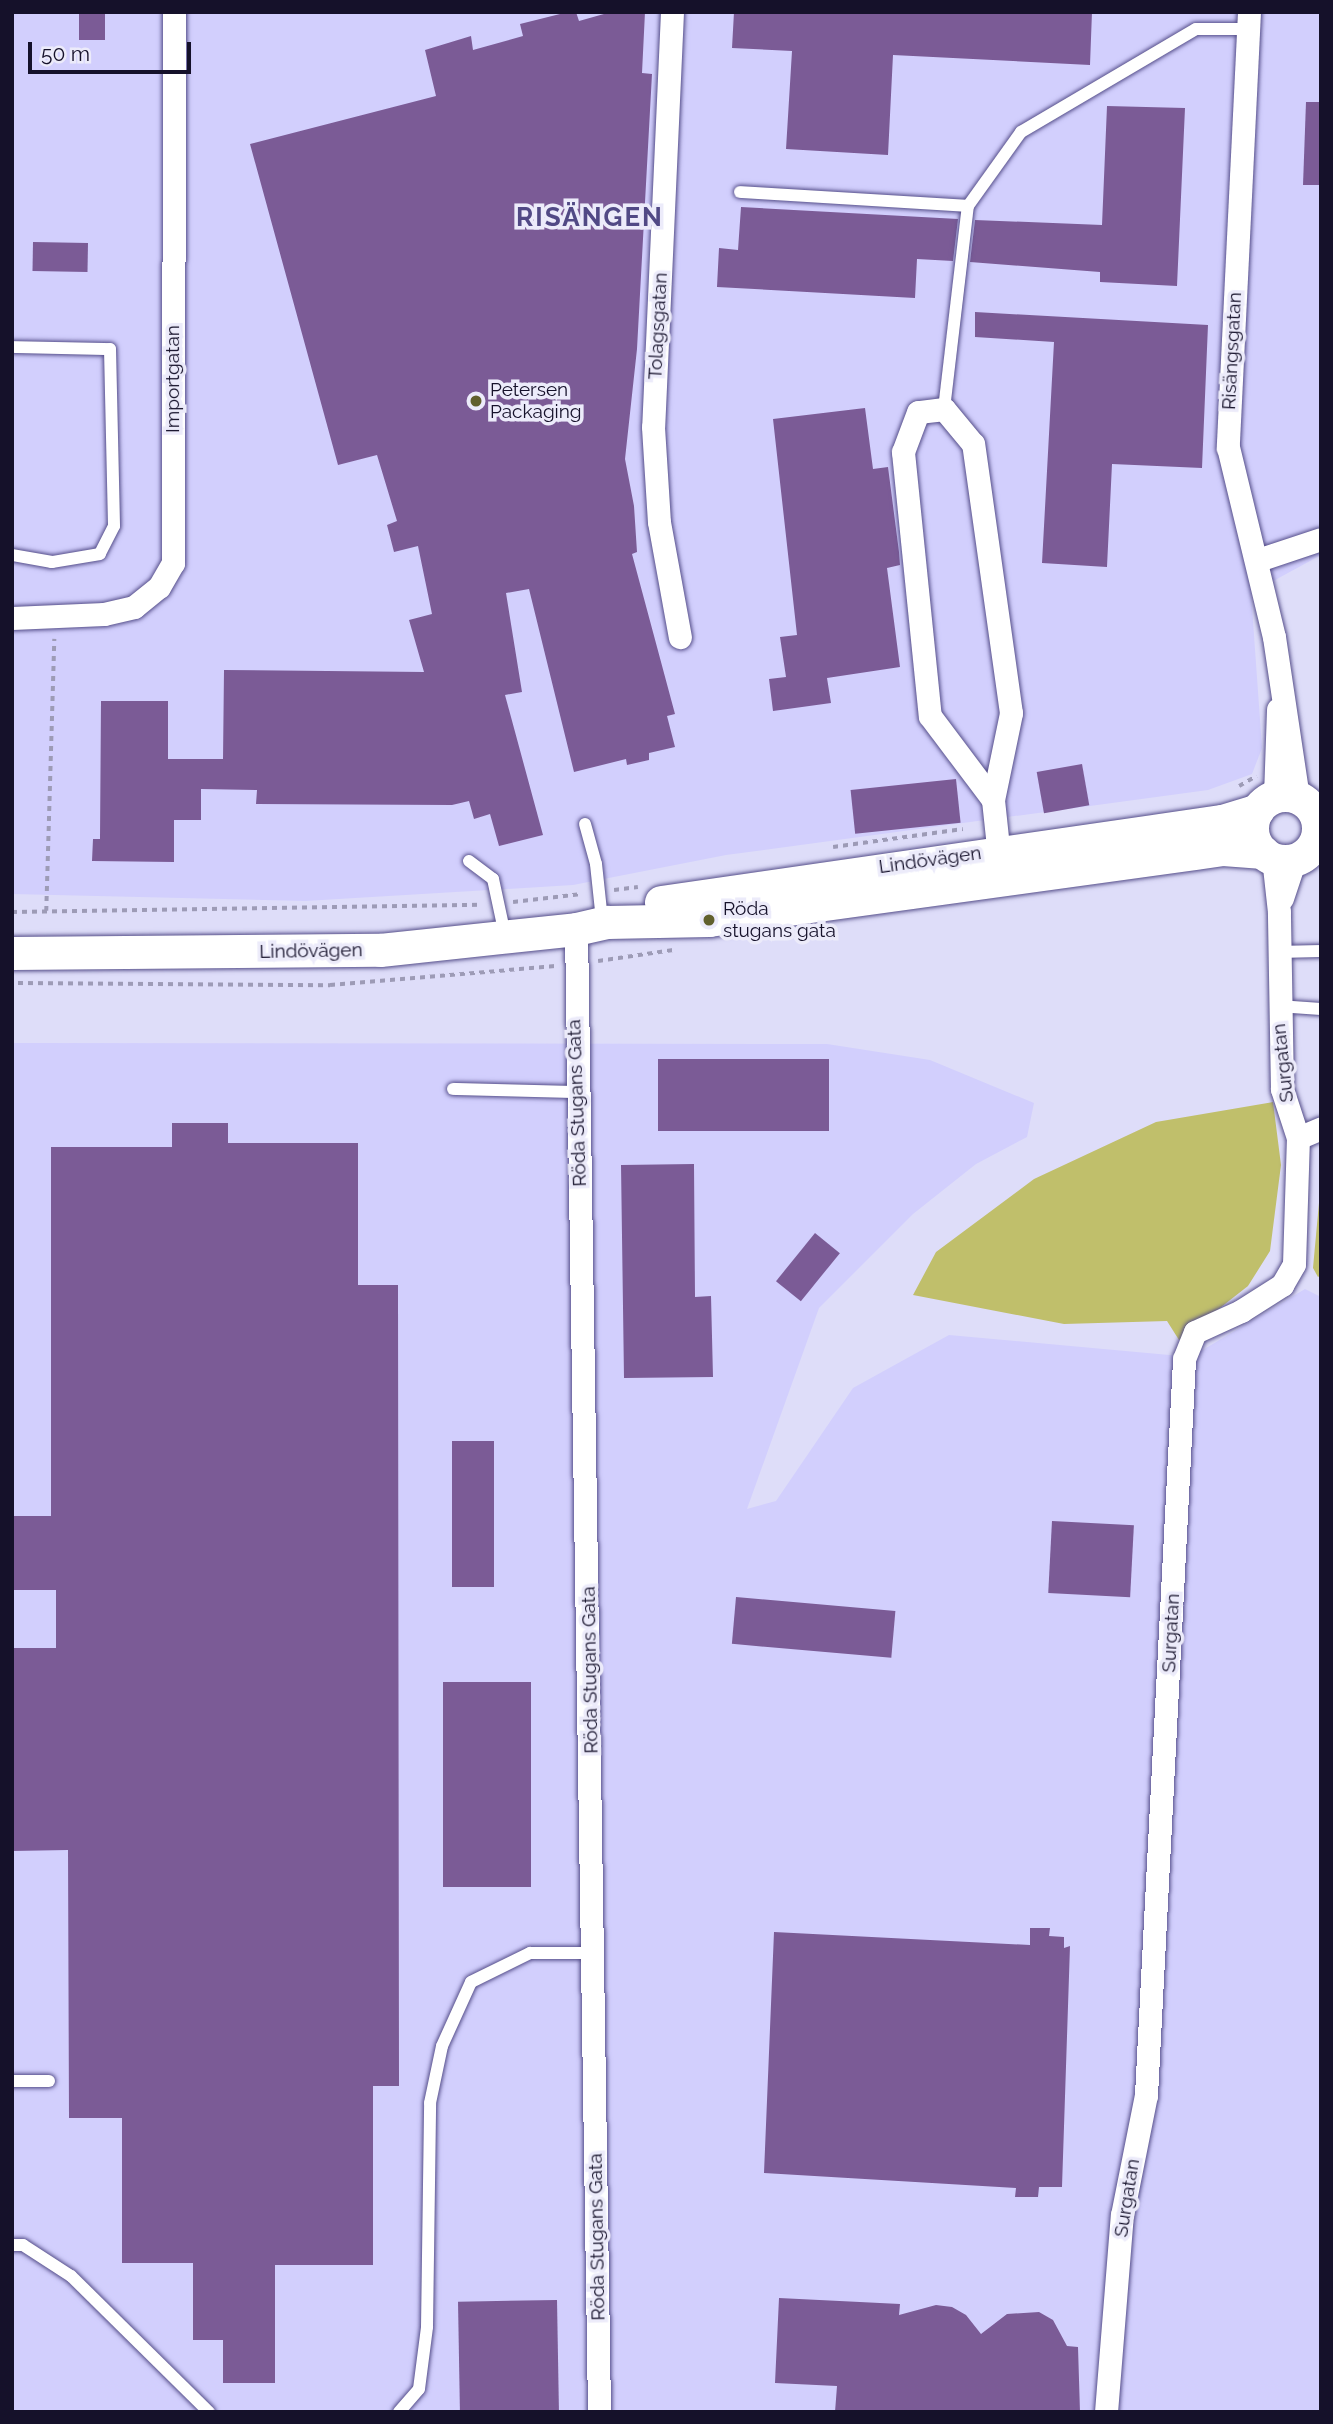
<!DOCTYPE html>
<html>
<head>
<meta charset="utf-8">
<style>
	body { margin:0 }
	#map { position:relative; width:1333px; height:2424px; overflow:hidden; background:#deddf9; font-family:Raleway,sans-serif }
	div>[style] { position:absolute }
	.built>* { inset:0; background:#d2cffd }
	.green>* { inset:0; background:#c0bf6b }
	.building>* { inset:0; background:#7b5b96; transform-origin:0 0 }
	.path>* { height:3.5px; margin-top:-1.75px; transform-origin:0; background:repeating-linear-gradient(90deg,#9d9bb6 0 5px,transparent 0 10px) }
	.roads { filter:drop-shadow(0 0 2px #554e8a) drop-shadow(0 0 2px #554e8a) }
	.service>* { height:12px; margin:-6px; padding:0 6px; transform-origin:6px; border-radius:6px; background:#fff }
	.minor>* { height:23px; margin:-11.5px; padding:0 11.5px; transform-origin:11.5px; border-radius:11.5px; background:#fff }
	.secondary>* { height:33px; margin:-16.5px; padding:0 16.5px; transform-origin:16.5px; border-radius:16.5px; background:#fff }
	.secondary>.ring { margin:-16.5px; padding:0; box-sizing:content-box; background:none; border:33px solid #fff; border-radius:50% }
	.dots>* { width:19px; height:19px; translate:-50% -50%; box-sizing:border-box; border:4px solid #ecebfa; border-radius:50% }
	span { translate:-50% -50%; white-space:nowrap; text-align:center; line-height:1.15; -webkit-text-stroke:7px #ecebfa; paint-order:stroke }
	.street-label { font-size:19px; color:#15112a }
	.poi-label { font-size:19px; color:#15112a }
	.left { translate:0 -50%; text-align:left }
	.district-label { font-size:26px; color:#514985; font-weight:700; letter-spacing:2px }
	.frame { position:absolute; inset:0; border:14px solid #15112a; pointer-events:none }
	.scale { position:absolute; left:28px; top:42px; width:163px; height:32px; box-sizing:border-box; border:4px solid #15112a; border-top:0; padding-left:9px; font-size:21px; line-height:24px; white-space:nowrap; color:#15112a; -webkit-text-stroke:5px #ecebfa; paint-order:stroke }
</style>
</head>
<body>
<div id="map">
	<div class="built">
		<i style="clip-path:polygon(12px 12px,1321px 12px,1321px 555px,1251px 593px,1262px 748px,1252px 774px,1208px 790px,726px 855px,573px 885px,305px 901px,12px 894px)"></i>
		<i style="clip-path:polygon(12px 1043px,827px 1044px,930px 1060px,1034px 1103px,1027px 1137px,976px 1164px,913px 1214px,819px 1308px,747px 1509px,776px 1501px,853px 1388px,949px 1335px,1191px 1357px,1305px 1289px,1321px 1297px,1321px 2412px,12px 2412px)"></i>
	</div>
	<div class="green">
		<i style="clip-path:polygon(1273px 1102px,1281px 1165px,1270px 1251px,1248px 1286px,1179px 1340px,1167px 1321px,1064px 1324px,913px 1295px,936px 1252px,1034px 1179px,1156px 1122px)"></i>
		<i style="clip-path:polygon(1321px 1181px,1321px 1275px,1318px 1277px,1313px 1268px)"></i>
	</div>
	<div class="building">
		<i style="left:79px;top:12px;width:26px;height:28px"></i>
		<i style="clip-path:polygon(568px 12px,576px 12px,579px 21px,611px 12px,645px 12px,642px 73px,652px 74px,637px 349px,625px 459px,634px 506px,637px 552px,632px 554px,675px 714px,667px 716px,675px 747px,649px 753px,649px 760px,627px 765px,626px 759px,574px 772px,529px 589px,506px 593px,522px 692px,505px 695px,543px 835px,499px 846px,490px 814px,474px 819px,469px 801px,452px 805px,256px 804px,257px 790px,201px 789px,201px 820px,174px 820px,174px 862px,92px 861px,93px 839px,100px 839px,101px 701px,168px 701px,168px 759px,223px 759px,224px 670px,424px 672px,409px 620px,432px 614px,418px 546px,394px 552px,387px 525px,397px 521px,377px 455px,338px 465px,250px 144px,436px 96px,425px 50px,471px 36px,473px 50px,523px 36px,520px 24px)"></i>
		<i style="clip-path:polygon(734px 12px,1092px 12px,1090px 65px,893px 55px,888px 155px,786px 149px,792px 51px,732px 48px)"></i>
		<i style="clip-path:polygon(1306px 102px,1321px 102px,1321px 185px,1303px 185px)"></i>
		<i style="clip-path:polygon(1107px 106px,1185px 108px,1177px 286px,1100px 282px,1100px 272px,970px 262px,975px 220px,1102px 225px)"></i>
		<i style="clip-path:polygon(741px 207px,958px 219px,953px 261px,917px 259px,915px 298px,717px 287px,719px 248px,738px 250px)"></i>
		<i style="left:33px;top:242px;width:55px;height:29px;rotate:1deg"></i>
		<i style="clip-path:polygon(975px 312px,1208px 325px,1202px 468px,1112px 464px,1107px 567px,1042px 563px,1054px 342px,975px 337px)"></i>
		<i style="clip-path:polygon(865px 408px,873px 469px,888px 467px,899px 552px,900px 565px,887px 568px,900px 667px,827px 678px,831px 703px,773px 711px,769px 679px,786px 677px,780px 637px,797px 635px,773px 419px)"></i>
		<i style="left:1082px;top:764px;width:42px;height:46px;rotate:80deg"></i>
		<i style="left:956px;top:779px;width:44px;height:106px;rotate:84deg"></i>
		<i style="left:658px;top:1059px;width:171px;height:72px"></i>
		<i style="clip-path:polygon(172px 1123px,228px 1123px,228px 1143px,358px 1143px,358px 1285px,398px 1285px,399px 2086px,373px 2086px,373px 2265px,275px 2265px,275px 2383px,223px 2383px,223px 2340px,193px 2340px,193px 2263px,122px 2263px,122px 2118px,69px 2118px,68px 1850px,12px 1851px,12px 1648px,56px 1648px,56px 1590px,12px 1590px,12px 1516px,51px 1516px,51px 1147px,172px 1147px)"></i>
		<i style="clip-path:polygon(694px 1164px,695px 1297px,711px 1296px,713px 1377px,624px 1378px,621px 1165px)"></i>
		<i style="left:815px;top:1233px;width:32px;height:62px;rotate:39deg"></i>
		<i style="left:452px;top:1441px;width:42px;height:146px"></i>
		<i style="left:1052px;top:1521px;width:82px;height:72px;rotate:3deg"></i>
		<i style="left:736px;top:1597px;width:160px;height:47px;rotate:5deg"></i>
		<i style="left:531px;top:1682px;width:205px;height:88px;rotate:90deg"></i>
		<i style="clip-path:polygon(1030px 1928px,1050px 1928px,1049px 1936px,1064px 1937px,1064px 1948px,1070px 1946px,1062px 2187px,1039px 2187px,1038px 2197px,1015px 2197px,1016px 2188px,764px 2173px,774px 1932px,1030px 1945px)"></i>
		<i style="clip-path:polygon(779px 2298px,900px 2304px,899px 2315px,936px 2305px,952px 2307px,966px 2315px,981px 2334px,1007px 2314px,1039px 2312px,1053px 2320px,1067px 2346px,1078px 2347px,1080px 2412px,835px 2412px,837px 2386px,775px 2383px)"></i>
		<i style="left:557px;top:2300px;width:112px;height:99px;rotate:89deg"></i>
	</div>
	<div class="path">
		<i style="left:1239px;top:786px;width:20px;rotate:-30deg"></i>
		<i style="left:833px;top:847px;width:131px;rotate:-7.9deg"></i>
		<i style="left:614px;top:890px;width:24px;rotate:-7deg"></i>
		<i style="left:513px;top:902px;width:69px;rotate:-6.6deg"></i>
		<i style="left:46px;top:911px;width:272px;rotate:-88.3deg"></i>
		<i style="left:12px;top:912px;width:469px;rotate:-0.9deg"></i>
		<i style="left:598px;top:961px;width:76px;rotate:-8.3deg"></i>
		<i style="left:18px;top:983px;width:312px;rotate:0.4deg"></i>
		<i style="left:330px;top:985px;width:226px;rotate:-4.8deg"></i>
	</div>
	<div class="roads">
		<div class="service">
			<i style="left:740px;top:192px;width:228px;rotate:3.5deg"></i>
			<i style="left:12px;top:347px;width:98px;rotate:1.2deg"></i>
			<i style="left:110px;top:349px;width:177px;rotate:88.7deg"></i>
			<i style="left:114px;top:526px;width:31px;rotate:117deg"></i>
			<i style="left:100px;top:554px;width:49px;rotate:170.5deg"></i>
			<i style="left:52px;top:562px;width:41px;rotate:-170.1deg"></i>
			<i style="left:944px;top:409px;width:204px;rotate:-83.3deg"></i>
			<i style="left:968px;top:206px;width:91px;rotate:-54.4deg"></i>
			<i style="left:1021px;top:132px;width:203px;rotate:-30.5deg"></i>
			<i style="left:1196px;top:29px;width:52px"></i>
			<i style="left:585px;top:824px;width:41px;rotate:74.6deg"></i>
			<i style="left:596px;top:864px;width:56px;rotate:83.9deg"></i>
			<i style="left:469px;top:861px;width:30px;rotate:37deg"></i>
			<i style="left:493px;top:879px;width:57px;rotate:77.9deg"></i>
			<i style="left:1277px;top:952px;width:44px;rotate:-1.3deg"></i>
			<i style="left:1278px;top:1006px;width:43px;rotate:4deg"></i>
			<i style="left:453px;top:1089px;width:124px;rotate:1.4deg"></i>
			<i style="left:12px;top:2081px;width:37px"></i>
			<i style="left:12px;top:2245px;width:11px"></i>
			<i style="left:23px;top:2245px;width:57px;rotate:32.9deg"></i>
			<i style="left:71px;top:2276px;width:194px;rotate:44.6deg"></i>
			<i style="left:399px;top:2412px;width:30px;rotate:-49deg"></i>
			<i style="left:419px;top:2389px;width:63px;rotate:-82.6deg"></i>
			<i style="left:427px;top:2327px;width:224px;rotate:-89.2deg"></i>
			<i style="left:430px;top:2103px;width:58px;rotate:-78.1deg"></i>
			<i style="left:442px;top:2046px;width:70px;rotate:-65.6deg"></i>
			<i style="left:471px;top:1982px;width:66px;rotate:-26.2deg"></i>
			<i style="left:530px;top:1953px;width:63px"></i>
		</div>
		<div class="minor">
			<i style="left:672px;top:12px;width:415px;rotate:92.6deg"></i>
			<i style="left:653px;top:427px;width:95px;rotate:86.4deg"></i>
			<i style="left:659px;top:522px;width:117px;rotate:79.7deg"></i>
			<i style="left:1249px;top:12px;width:436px;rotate:92.8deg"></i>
			<i style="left:1228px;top:447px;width:195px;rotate:76.4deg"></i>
			<i style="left:1274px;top:637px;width:162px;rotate:81.5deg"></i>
			<i style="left:1258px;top:560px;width:66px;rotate:-18.4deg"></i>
			<i style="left:12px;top:618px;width:92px;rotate:-2.5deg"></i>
			<i style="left:104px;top:614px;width:31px;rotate:-13deg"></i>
			<i style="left:134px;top:607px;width:32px;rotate:-39deg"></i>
			<i style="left:159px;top:587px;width:28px;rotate:-60deg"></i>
			<i style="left:173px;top:563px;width:551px;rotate:-89.9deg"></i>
			<i style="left:1275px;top:796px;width:87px;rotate:-88deg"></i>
			<i style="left:993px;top:800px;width:89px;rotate:-78.3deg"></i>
			<i style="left:1011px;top:713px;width:272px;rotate:-98deg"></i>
			<i style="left:973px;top:444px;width:45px;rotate:-129.6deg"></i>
			<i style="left:944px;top:409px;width:26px;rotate:173deg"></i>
			<i style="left:918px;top:412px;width:43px;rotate:110.6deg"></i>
			<i style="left:903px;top:452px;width:265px;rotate:84.2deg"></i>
			<i style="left:930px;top:716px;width:105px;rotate:53.1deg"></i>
			<i style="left:993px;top:800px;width:66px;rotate:83.9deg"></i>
			<i style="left:1282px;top:898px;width:41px;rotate:-71.6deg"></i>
			<i style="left:576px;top:929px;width:1483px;rotate:89.11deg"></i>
			<i style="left:1298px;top:1138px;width:25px;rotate:-23deg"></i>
			<i style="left:1106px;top:2412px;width:198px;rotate:-85.4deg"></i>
			<i style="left:1122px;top:2215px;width:122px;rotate:-78.7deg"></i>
			<i style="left:1146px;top:2095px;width:737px;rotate:-87.04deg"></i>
			<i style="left:1184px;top:1359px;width:29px;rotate:-68deg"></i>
			<i style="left:1195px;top:1332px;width:51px;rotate:-24.5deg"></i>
			<i style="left:1241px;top:1311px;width:49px;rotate:-32.4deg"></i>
			<i style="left:1282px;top:1285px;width:24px;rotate:-60deg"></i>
			<i style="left:1294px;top:1264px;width:126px;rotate:-88.2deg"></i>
			<i style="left:1298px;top:1138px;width:52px;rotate:-108.1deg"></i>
			<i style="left:1282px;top:1089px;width:177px;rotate:-91deg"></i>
			<i style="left:1279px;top:912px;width:54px;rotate:-96.3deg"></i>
		</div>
		<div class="secondary">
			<i class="ring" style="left:1252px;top:795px;width:33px;height:33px"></i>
			<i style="left:661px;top:902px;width:567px;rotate:-8.22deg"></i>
			<i style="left:1222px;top:821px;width:37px;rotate:-17deg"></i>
			<i style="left:12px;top:953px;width:368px;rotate:-0.5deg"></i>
			<i style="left:380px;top:950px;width:197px;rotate:-6.1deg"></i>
			<i style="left:576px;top:929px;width:32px;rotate:-13deg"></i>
			<i style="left:607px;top:922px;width:102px;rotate:-1.1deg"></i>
			<i style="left:709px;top:920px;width:519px;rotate:-7.86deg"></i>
			<i style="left:1223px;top:849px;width:40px;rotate:4.3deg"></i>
		</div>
	</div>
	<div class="dots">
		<i style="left:476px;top:401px;background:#61602d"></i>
		<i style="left:709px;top:920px;background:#61602d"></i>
	</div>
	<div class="street-label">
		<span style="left:658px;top:326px;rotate:-87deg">Tolagsgatan</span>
		<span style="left:1232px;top:351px;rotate:-87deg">Risängsgatan</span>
		<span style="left:173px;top:379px;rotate:-90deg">Importgatan</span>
		<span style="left:930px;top:860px;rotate:-8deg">Lindövägen</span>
		<span style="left:311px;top:951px;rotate:-1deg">Lindövägen</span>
		<span style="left:1283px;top:1063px;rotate:-96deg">Surgatan</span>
		<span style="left:577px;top:1103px;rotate:-92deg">Röda Stugans Gata</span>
		<span style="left:1171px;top:1633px;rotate:-87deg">Surgatan</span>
		<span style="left:590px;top:1670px;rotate:-91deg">Röda Stugans Gata</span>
		<span style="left:1127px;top:2198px;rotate:-81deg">Surgatan</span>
		<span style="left:597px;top:2237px;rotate:-91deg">Röda Stugans Gata</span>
	</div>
	<div class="poi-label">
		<span class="left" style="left:490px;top:401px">Petersen<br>Packaging</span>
		<span class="left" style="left:723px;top:920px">Röda<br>stugans gata</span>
	</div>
	<div class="district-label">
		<span style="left:590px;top:218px">RISÄNGEN</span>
	</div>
	<div class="frame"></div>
	<div class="scale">50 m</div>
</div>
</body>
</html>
